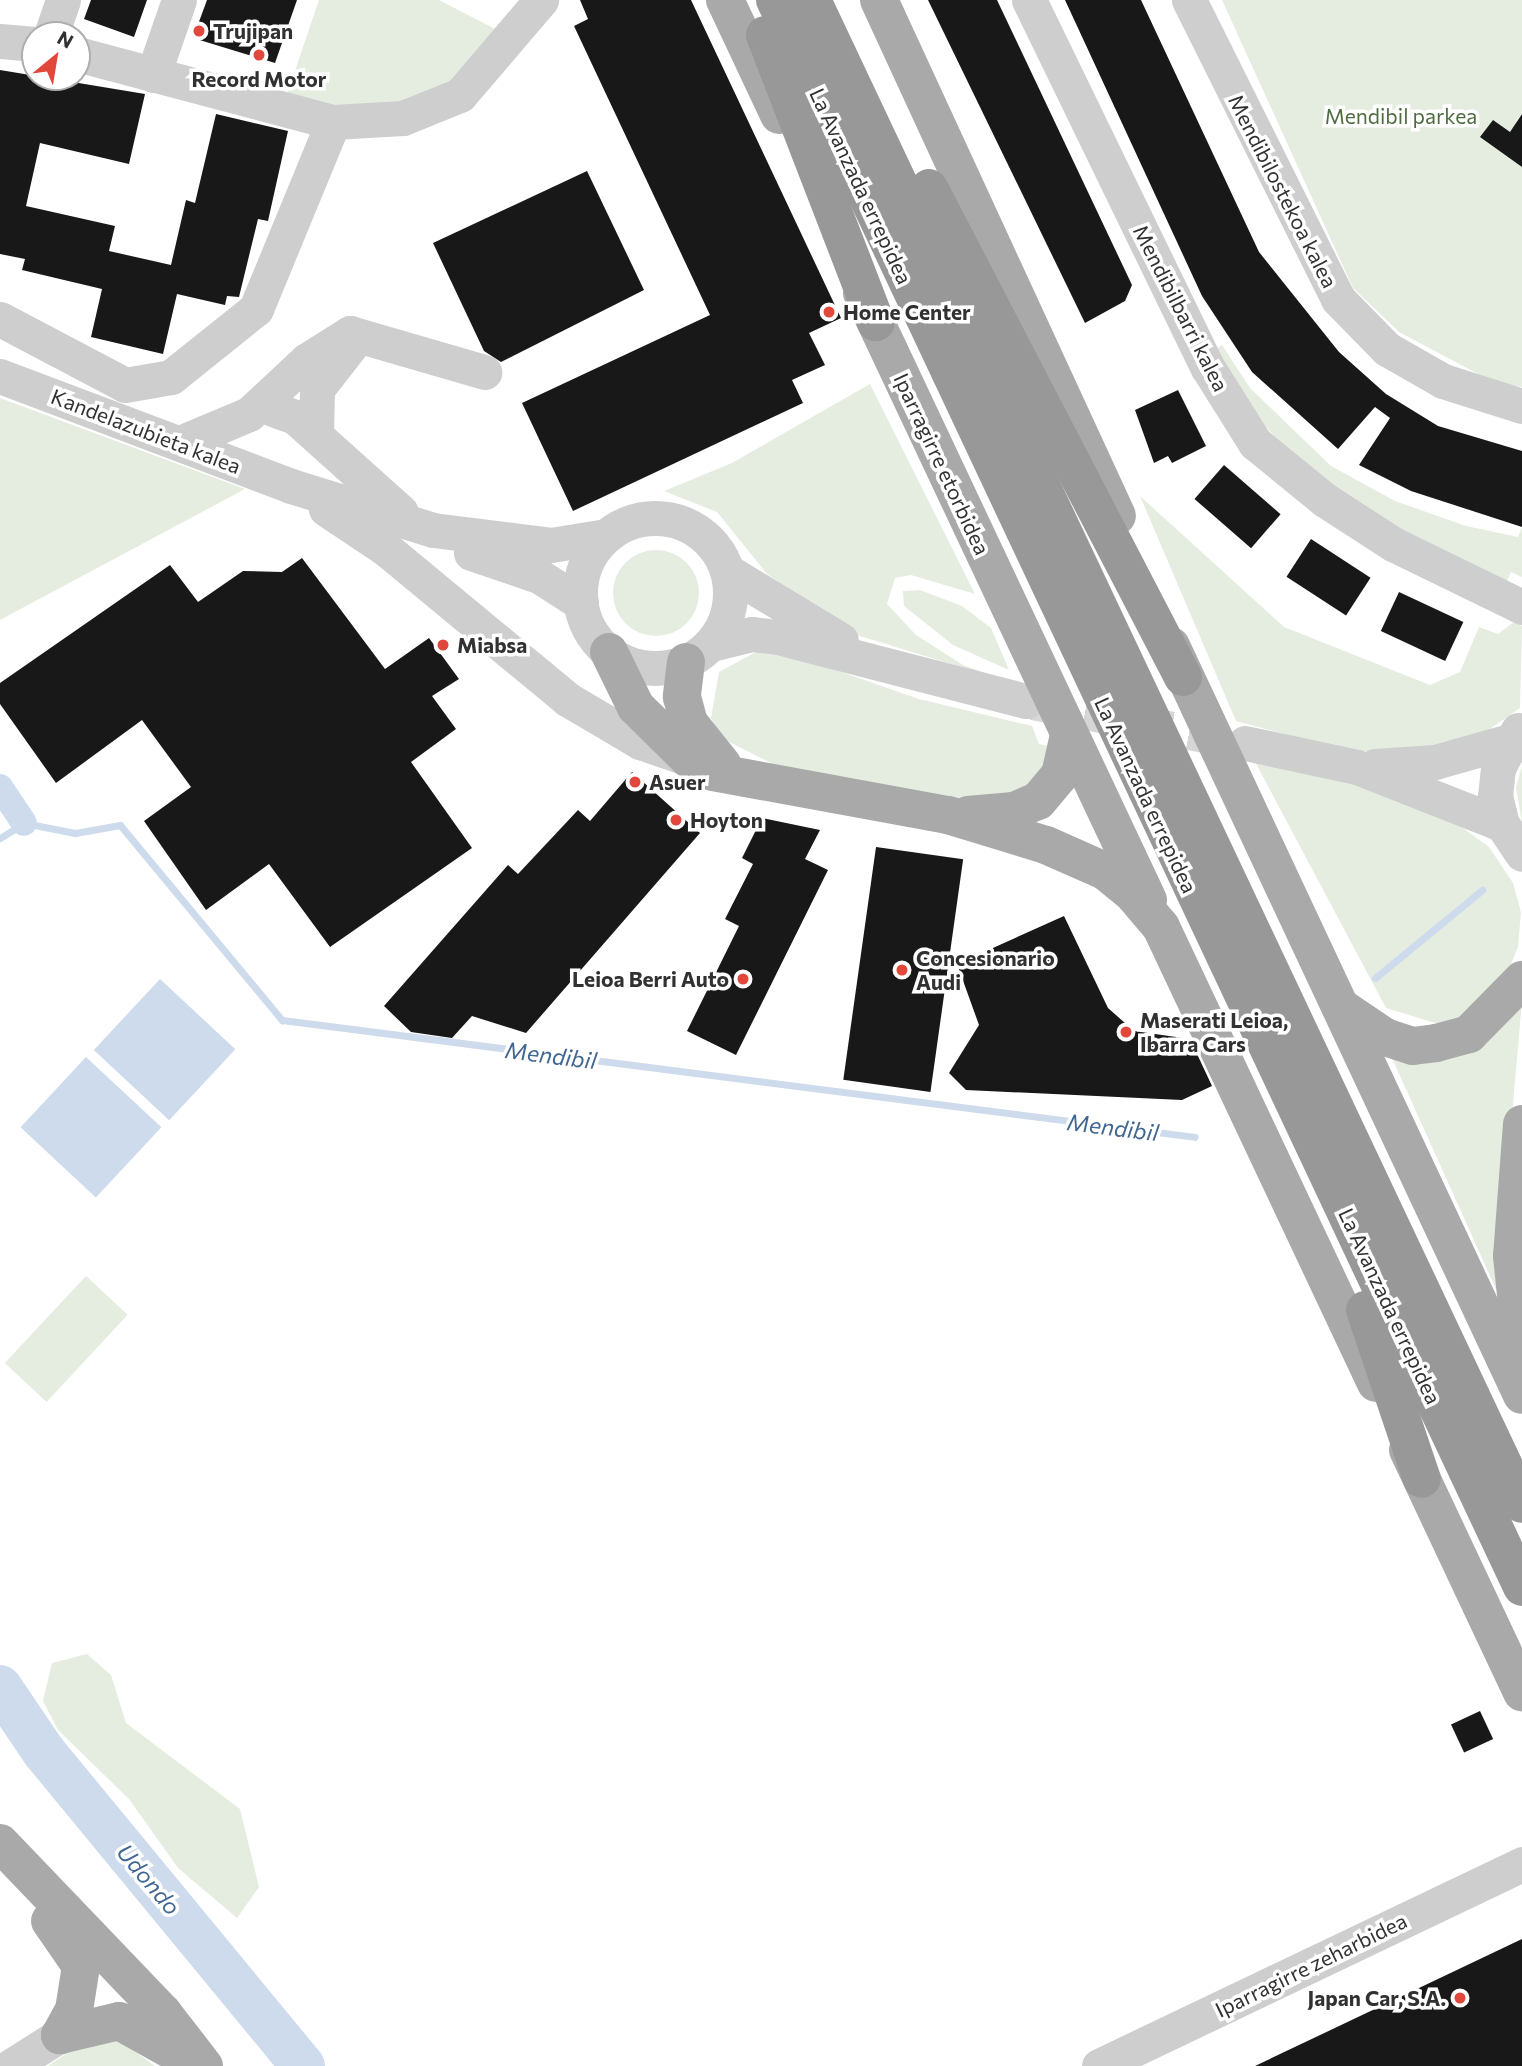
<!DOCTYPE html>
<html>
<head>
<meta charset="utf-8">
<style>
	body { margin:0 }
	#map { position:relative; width:1522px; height:2066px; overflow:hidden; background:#fff; font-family:Commissioner,sans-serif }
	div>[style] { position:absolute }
	.green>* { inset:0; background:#e5ede0; transform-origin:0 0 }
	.round { border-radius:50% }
	.water>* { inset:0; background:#cddbec; transform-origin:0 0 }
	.stream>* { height:7px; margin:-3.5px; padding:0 3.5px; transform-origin:3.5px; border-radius:3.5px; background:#cddbec }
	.canal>* { height:26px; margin:-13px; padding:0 13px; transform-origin:13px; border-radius:13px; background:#cddbec }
	.river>* { height:44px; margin:-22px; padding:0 22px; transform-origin:22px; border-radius:22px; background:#cddbec }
	.building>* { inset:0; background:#181818; transform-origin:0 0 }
	.minor-tunnel>* { height:35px; margin-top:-17.5px; transform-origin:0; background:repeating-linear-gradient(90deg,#d6d6d6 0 35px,transparent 0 53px) }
	.minor>* { height:35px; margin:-17.5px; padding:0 17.5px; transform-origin:17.5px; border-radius:17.5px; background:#cecece }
	.minor>.ring { margin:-17.5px; padding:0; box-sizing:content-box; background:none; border:35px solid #cecece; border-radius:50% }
	.major>* { height:38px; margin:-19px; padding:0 19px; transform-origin:19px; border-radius:19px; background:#a9a9a9 }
	.highway>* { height:38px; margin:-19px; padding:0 19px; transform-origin:19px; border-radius:19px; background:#989898 }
	.dots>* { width:19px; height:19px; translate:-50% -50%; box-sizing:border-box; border:4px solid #fff; border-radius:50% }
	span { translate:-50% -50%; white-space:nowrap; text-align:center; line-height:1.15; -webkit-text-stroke:7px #fff; paint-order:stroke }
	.poi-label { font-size:21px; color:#313131; font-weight:700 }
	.left { translate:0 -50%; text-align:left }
	.right { translate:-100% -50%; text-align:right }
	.park-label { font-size:21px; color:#4d6c3f }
	.street-label { font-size:21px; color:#313131 }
	.water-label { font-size:23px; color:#406692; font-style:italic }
	.north { position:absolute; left:21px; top:21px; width:70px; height:70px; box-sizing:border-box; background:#fff; border:2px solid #adadad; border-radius:50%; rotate:30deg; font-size:19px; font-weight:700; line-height:28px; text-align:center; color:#313131 }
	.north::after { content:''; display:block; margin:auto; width:24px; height:32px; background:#e1483b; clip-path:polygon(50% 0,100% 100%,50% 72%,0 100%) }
</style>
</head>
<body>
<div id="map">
	<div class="green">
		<i style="clip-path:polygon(319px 0,439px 0,503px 33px,453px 89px,398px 111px,334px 113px,286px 97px)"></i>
		<i style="clip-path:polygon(1222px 0,1522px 0,1522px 113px,1516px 122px,1522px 127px,1522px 387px,1495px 383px,1399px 332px,1353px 288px)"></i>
		<i style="clip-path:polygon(1222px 345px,1250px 388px,1331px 466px,1395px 501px,1466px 526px,1518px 537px,1522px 527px,1522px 577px,1511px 572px,1506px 583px,1355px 507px,1296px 462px,1254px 413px,1213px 351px)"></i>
		<i style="clip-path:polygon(870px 384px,975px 594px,911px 575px,895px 578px,887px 604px,916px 635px,963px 665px,1013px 683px,850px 633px,767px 574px,717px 512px,664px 491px,732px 463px)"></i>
		<i style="clip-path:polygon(0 398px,245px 489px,0 620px)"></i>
		<i style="clip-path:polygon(1140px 496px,1284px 627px,1430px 685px,1460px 672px,1479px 627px,1498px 634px,1515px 621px,1522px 626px,1520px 708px,1484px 733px,1411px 752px,1348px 751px,1236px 721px)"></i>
		<i class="round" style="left:613px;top:550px;width:86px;height:86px"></i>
		<i style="clip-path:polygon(920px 590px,962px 606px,991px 628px,1009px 670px,953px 645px,904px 606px,903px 591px)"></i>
		<i style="clip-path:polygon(756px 652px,810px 661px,919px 699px,1032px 726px,1039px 744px,1053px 747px,1031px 790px,963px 800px,777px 766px,721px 738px,711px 718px,719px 672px)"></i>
		<i style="clip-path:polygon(1254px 760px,1360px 785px,1452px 820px,1489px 847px,1513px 883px,1521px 912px,1518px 947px,1504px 981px,1462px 1018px,1442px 1025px,1386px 1008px)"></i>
		<i style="clip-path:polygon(1522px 766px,1522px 823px,1516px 787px)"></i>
		<i style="clip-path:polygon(1522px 1002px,1502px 1228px,1504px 1307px,1387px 1047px)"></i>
		<i style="left:86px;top:1276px;width:57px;height:119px;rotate:43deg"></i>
		<i style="clip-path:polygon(87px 1654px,111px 1675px,126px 1723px,240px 1809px,259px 1887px,237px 1918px,178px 1868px,129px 1799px,58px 1730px,43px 1701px,52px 1663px)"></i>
		<i style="clip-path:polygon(89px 2038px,118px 2039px,155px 2066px,48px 2066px)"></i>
	</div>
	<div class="water">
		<i style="left:160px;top:979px;width:103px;height:97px;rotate:43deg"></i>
		<i style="left:86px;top:1057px;width:103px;height:96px;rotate:43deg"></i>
	</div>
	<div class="stream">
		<i style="left:0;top:838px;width:28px;rotate:-32deg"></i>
		<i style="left:24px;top:823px;width:52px;rotate:11.1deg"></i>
		<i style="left:75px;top:833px;width:46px;rotate:-10.1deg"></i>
		<i style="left:120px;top:825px;width:254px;rotate:50.3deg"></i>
		<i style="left:282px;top:1020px;width:920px;rotate:7.3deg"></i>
		<i style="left:1375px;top:978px;width:139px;rotate:-39.4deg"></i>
	</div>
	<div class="canal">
		<i style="left:0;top:787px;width:43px;rotate:56.3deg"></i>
	</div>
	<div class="river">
		<i style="left:0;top:1687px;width:78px;rotate:55.9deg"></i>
		<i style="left:44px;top:1752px;width:407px;rotate:50.5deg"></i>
	</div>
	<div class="building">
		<i style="clip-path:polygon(91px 0,147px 0,134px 37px,84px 19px)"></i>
		<i style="clip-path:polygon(207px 0,297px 0,275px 63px,193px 38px)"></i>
		<i style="clip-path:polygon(580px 0,691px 0,841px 318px,809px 333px,825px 365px,792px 380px,803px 403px,573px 511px,522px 403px,710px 315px,574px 26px,588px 19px)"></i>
		<i style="clip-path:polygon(928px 0,997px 0,1132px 285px,1125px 301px,1085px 323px)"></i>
		<i style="clip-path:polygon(1065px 0,1141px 0,1259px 252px,1339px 352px,1386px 394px,1438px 426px,1522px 451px,1522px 527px,1411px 491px,1359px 465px,1390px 418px,1375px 407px,1338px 449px,1252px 372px,1202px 296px)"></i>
		<i style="clip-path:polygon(0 70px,145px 94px,129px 164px,40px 143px,26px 206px,115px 226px,109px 251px,171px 265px,186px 200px,195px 203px,216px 114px,288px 131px,268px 221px,258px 219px,239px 297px,227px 296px,225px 305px,177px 294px,163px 354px,91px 337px,102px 289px,22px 270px,25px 259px,0 254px)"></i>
		<i style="clip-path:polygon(1522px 114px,1522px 167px,1480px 137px,1493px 120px,1510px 132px)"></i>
		<i style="clip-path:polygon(587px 171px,644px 290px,501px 362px,484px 351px,433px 243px)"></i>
		<i style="clip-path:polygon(1178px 390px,1206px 446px,1172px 463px,1168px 456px,1154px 463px,1135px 410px)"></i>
		<i style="left:1224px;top:465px;width:75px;height:45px;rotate:41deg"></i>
		<i style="left:1311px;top:539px;width:71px;height:45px;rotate:33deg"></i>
		<i style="clip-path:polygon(302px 558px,385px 669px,429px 638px,459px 679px,432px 696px,456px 729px,411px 762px,472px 848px,330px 947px,269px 864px,206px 910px,144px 821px,191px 787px,142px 720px,56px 783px,0 704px,0 683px,170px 565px,198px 602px,243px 571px,282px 572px)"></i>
		<i style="left:1399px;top:592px;width:71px;height:43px;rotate:25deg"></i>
		<i style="clip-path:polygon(632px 772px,700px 833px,526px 1033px,472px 1016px,452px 1038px,411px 1032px,384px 1006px,508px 865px,518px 874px,578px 810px,590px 821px)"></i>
		<i style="clip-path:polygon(762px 818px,820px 830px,805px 859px,828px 870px,736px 1055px,687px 1031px,739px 926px,725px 919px,753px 864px,742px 858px)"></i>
		<i style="left:876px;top:847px;width:88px;height:235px;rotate:8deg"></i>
		<i style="clip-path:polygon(1064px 916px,1108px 1008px,1134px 1031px,1190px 1039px,1212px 1086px,1182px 1100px,966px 1090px,949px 1073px,979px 1025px,957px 964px)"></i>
		<i style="left:1480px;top:1711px;width:31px;height:32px;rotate:65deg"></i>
		<i style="clip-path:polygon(1522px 1939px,1522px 2066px,1255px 2066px)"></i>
	</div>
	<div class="minor-tunnel">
		<i style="left:1033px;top:702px;width:207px;rotate:10.9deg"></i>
	</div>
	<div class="minor">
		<i style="left:1029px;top:0;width:409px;rotate:64.1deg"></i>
		<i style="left:1208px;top:368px;width:89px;rotate:57.9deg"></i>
		<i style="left:1255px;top:443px;width:90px;rotate:39.2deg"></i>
		<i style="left:1325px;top:500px;width:81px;rotate:32.9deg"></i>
		<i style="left:1393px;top:544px;width:144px;rotate:26deg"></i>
		<i style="left:1189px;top:0;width:334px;rotate:63.5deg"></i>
		<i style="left:1338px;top:299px;width:70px;rotate:45.6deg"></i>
		<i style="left:1387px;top:349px;width:64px;rotate:29.7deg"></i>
		<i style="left:1443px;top:381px;width:83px;rotate:17.6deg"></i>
		<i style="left:51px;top:35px;width:37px;rotate:-71deg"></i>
		<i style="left:0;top:41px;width:35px;rotate:5deg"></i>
		<i style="left:77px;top:54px;width:265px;rotate:14.9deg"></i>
		<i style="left:333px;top:122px;width:70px;rotate:-3.3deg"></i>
		<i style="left:403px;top:118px;width:61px;rotate:-22deg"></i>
		<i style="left:460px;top:95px;width:125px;rotate:-49.5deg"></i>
		<i style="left:153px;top:75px;width:79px;rotate:-70.9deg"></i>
		<i style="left:0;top:319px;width:141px;rotate:27.8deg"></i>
		<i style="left:125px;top:385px;width:47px;rotate:-9.9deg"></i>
		<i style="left:171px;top:377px;width:109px;rotate:-38.7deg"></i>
		<i style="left:256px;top:309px;width:202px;rotate:-67.6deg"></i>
		<i style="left:0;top:376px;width:311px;rotate:20.7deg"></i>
		<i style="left:291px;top:486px;width:149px;rotate:17.2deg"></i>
		<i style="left:433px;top:530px;width:119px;rotate:7.2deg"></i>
		<i style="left:551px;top:545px;width:56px;rotate:-9.3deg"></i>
		<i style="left:262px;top:405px;width:35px;rotate:20deg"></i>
		<i style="left:295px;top:417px;width:142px;rotate:41.9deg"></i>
		<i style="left:316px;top:434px;width:45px;rotate:-88.7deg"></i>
		<i style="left:317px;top:389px;width:57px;rotate:-52.1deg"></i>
		<i style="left:180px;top:443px;width:75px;rotate:-22.8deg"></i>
		<i style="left:249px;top:414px;width:79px;rotate:-43deg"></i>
		<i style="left:307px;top:360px;width:51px;rotate:-32.1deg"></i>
		<i style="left:350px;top:333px;width:140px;rotate:16.2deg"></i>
		<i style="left:326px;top:509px;width:72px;rotate:33.7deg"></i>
		<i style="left:386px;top:549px;width:235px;rotate:39.6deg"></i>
		<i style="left:567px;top:699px;width:85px;rotate:30.5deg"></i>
		<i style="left:640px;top:742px;width:52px;rotate:19.1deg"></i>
		<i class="ring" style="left:580px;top:518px;width:115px;height:115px"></i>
		<i style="left:471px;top:553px;width:72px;rotate:18.7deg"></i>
		<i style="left:539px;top:576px;width:50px;rotate:32.7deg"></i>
		<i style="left:727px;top:571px;width:133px;rotate:31.2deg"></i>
		<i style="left:711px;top:644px;width:42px;rotate:-13.7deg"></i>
		<i style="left:752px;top:634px;width:26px;rotate:7deg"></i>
		<i style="left:778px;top:637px;width:256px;rotate:14.5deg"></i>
		<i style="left:1518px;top:730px;width:43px;rotate:117.8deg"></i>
		<i style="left:1498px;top:768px;width:28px;rotate:96deg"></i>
		<i style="left:1495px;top:796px;width:29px;rotate:76deg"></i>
		<i style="left:1502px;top:824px;width:36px;rotate:56deg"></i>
		<i style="left:1245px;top:743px;width:115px;rotate:12.1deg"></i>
		<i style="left:1357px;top:767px;width:156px;rotate:21.5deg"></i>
		<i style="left:1375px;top:766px;width:60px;rotate:-3.8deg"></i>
		<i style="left:1435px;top:762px;width:77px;rotate:-15.8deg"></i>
		<i style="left:11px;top:2066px;width:58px;rotate:-32.3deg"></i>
		<i style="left:1099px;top:2066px;width:469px;rotate:-25.5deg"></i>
	</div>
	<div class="major">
		<i style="left:725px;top:0;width:127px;rotate:64.8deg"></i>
		<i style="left:879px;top:0;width:568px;rotate:65.24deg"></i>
		<i style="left:862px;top:293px;width:671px;rotate:64.77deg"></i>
		<i style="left:1171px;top:646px;width:827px;rotate:64.89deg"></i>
		<i style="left:609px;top:652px;width:61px;rotate:63.9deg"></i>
		<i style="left:636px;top:707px;width:74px;rotate:44.5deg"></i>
		<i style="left:689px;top:759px;width:27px;rotate:28deg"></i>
		<i style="left:713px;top:772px;width:239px;rotate:10.4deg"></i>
		<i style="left:948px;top:815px;width:102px;rotate:17deg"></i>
		<i style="left:1046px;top:845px;width:64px;rotate:23.8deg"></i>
		<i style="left:1105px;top:871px;width:36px;rotate:39deg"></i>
		<i style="left:1133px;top:894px;width:43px;rotate:49.7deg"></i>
		<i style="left:1161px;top:927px;width:504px;rotate:64.76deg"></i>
		<i style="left:686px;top:662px;width:35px;rotate:97deg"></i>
		<i style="left:682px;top:697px;width:27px;rotate:75deg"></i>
		<i style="left:689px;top:723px;width:53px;rotate:51.2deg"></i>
		<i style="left:968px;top:815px;width:46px;rotate:-5deg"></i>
		<i style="left:1014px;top:811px;width:26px;rotate:-23deg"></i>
		<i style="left:1038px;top:801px;width:34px;rotate:-50deg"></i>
		<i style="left:1060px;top:775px;width:41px;rotate:-77.3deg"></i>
		<i style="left:1342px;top:1008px;width:52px;rotate:34deg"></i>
		<i style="left:1385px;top:1037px;width:29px;rotate:18deg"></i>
		<i style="left:1413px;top:1046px;width:23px;rotate:-7deg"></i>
		<i style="left:1436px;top:1043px;width:34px;rotate:-15deg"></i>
		<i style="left:1469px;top:1034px;width:76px;rotate:-45.5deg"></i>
		<i style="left:1522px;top:1124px;width:132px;rotate:94.3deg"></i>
		<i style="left:1512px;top:1256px;width:98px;rotate:84.1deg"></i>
		<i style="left:1408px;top:1450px;width:268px;rotate:64.8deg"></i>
		<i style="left:0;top:1843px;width:236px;rotate:46.2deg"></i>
		<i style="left:163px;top:2013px;width:67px;rotate:52.3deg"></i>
		<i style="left:50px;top:1921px;width:55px;rotate:55.4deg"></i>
		<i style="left:81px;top:1966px;width:45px;rotate:99deg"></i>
		<i style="left:74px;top:2010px;width:29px;rotate:119deg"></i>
		<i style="left:60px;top:2035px;width:61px;rotate:-13.3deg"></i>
		<i style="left:119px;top:2021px;width:80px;rotate:29.1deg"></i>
	</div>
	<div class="highway">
		<i style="left:775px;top:0;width:1754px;rotate:64.79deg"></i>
		<i style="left:812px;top:0;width:1663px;rotate:64.73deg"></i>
		<i style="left:765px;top:35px;width:308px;rotate:68.9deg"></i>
		<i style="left:929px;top:188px;width:551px;rotate:62.55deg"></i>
		<i style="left:1365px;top:1310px;width:178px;rotate:71.4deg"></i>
	</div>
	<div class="dots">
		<i style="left:199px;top:31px;background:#e1483b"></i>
		<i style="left:259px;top:55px;background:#e1483b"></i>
		<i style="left:829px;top:312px;background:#e1483b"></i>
		<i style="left:443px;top:645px;background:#e1483b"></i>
		<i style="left:635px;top:782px;background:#e1483b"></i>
		<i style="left:676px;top:820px;background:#e1483b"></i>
		<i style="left:902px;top:970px;background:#e1483b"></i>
		<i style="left:743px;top:979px;background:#e1483b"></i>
		<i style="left:1126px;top:1032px;background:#e1483b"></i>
		<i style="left:1460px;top:1998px;background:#e1483b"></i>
	</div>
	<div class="poi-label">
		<span class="left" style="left:213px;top:31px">Trujipan</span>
		<span style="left:259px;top:79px">Record Motor</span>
		<span class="left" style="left:843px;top:312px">Home Center</span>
		<span class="left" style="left:457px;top:645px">Miabsa</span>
		<span class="left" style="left:649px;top:782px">Asuer</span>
		<span class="left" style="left:690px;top:820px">Hoyton</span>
		<span class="left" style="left:916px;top:970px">Concesionario<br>Audi</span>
		<span class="right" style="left:729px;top:979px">Leioa Berri Auto</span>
		<span class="left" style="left:1140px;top:1032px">Maserati Leioa,<br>Ibarra Cars</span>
		<span class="right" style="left:1446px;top:1998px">Japan Car, S.A.</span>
	</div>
	<div class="park-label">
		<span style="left:1401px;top:116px">Mendibil parkea</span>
	</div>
	<div class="street-label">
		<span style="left:861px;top:186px;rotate:65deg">La Avanzada errepidea</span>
		<span style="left:1283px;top:191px;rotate:63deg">Mendibilostekoa kalea</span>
		<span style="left:1181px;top:308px;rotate:63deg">Mendibilbarri kalea</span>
		<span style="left:146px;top:431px;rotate:21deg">Kandelazubieta kalea</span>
		<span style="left:942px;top:464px;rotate:65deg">Iparragirre etorbidea</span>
		<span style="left:1146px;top:795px;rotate:65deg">La Avanzada errepidea</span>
		<span style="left:1390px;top:1306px;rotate:65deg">La Avanzada errepidea</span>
		<span style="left:1311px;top:1965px;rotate:-26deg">Iparragirre zeharbidea</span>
	</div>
	<div class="water-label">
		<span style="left:551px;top:1055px;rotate:7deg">Mendibil</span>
		<span style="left:1113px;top:1127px;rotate:7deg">Mendibil</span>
		<span style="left:149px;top:1879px;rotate:50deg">Udondo</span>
	</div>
	<div class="north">N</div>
</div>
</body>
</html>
